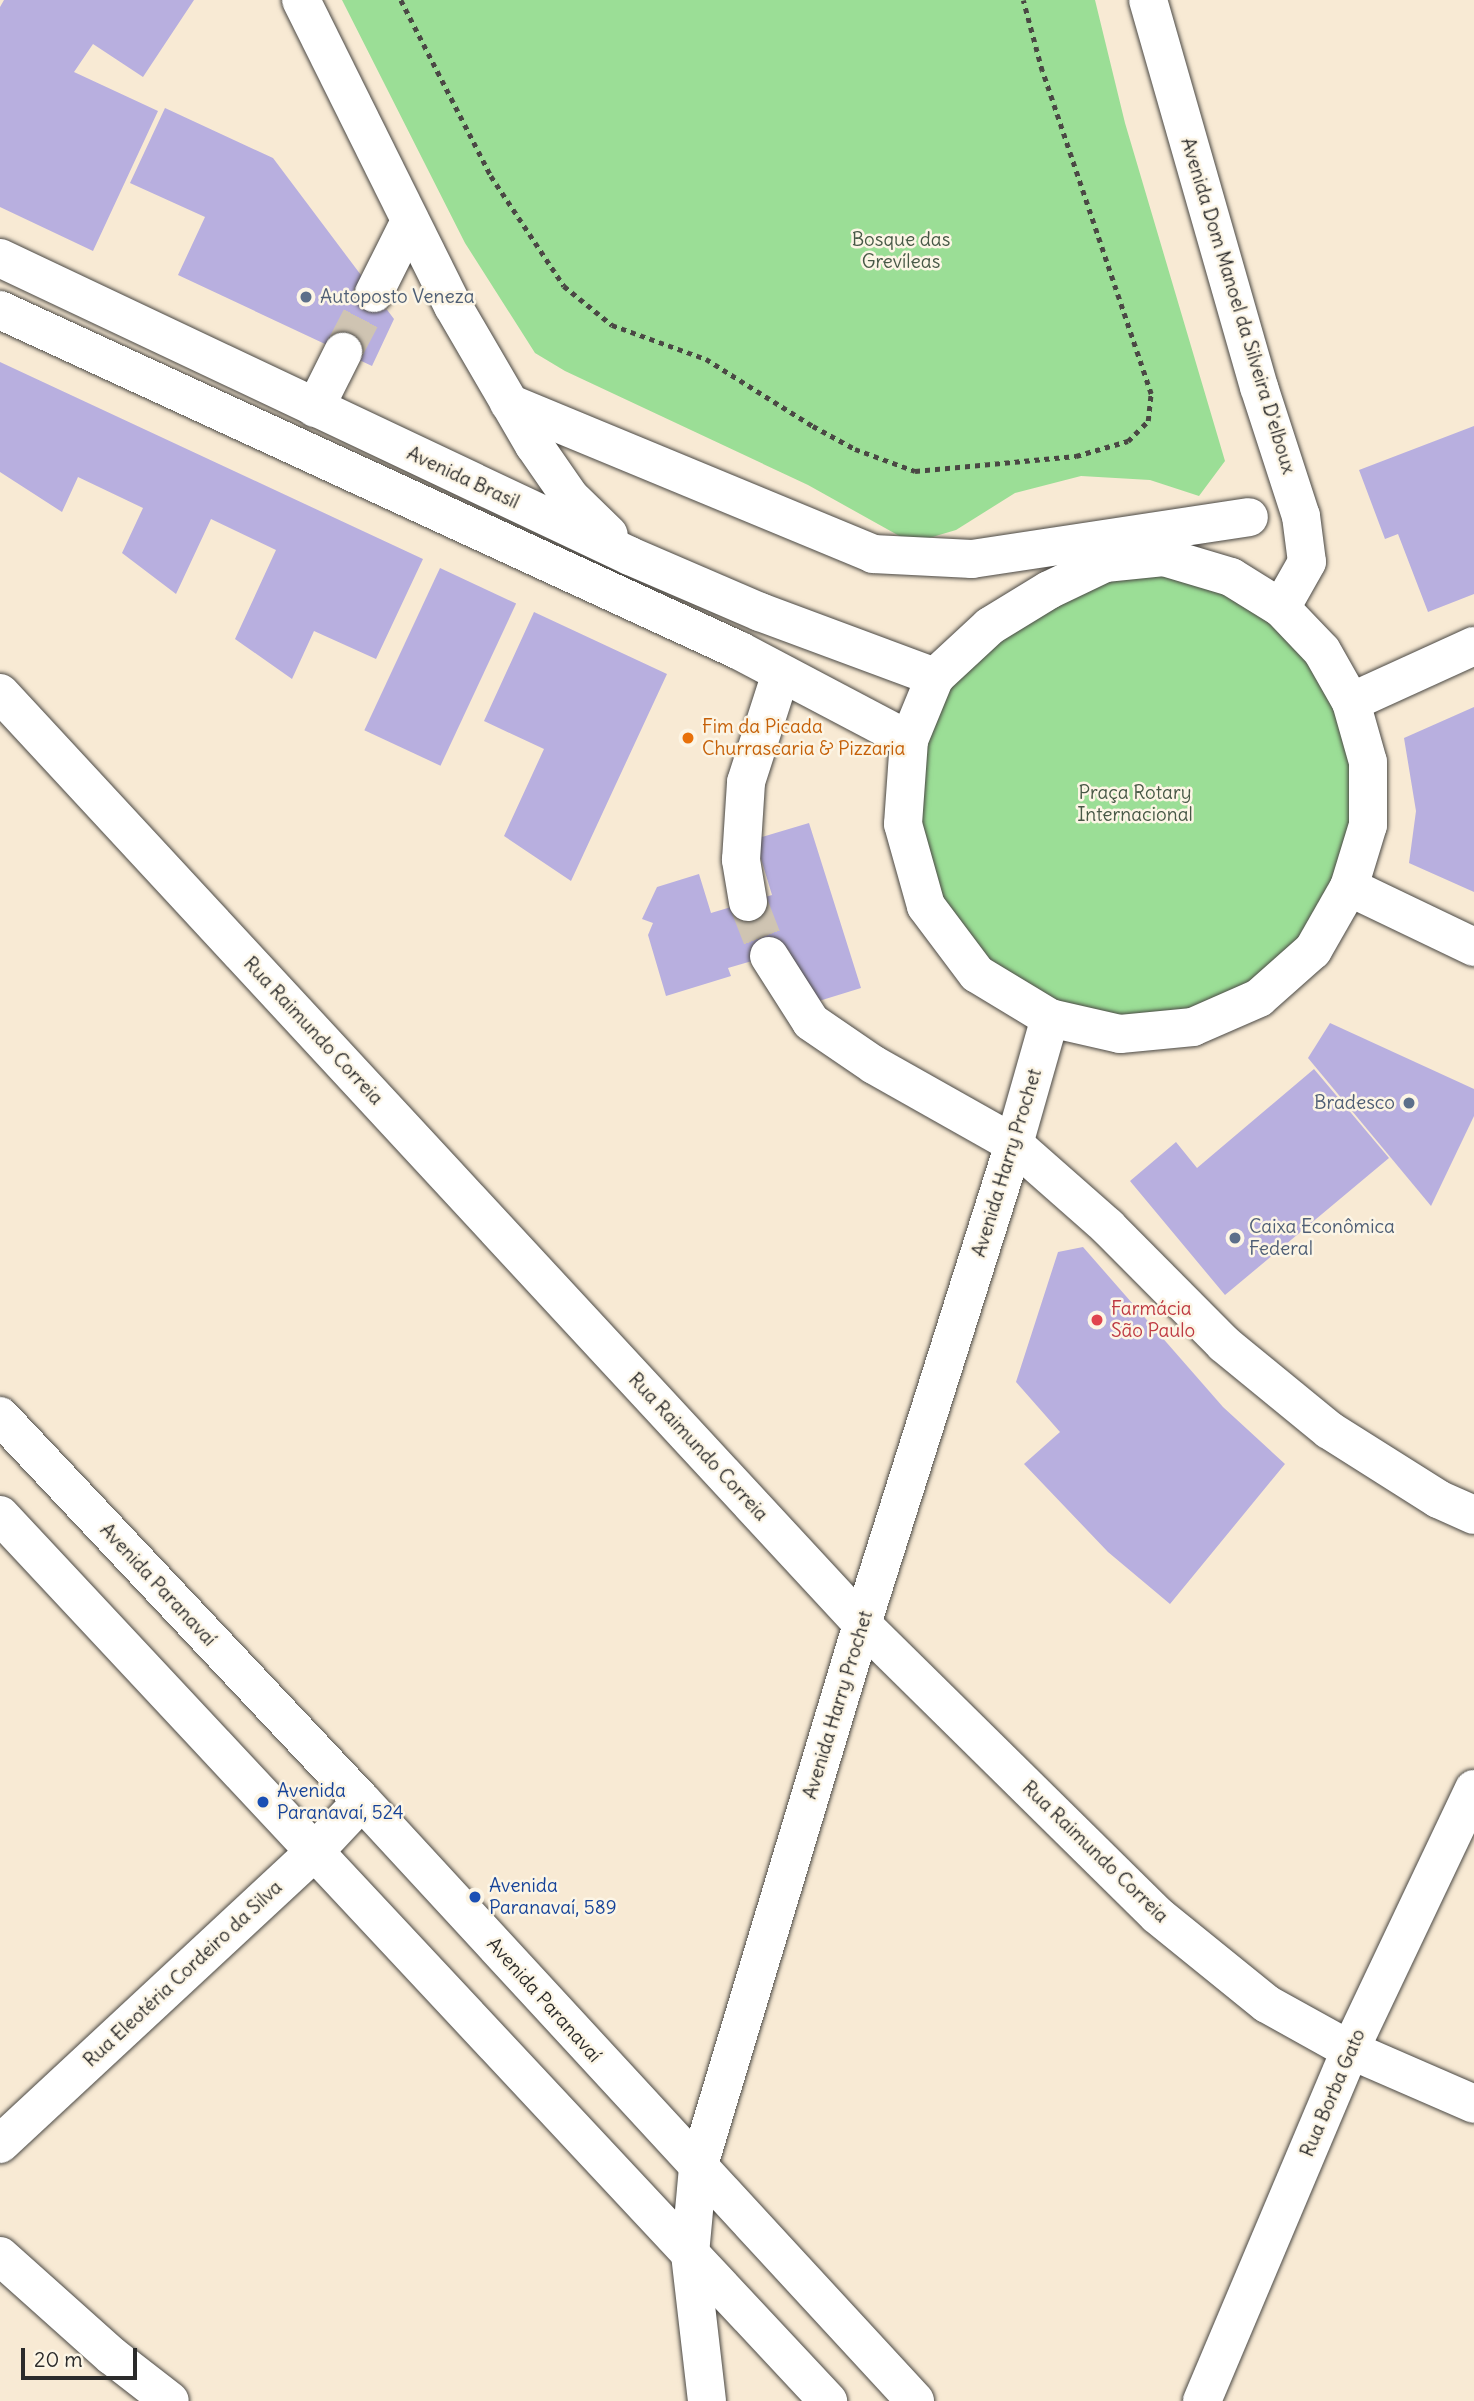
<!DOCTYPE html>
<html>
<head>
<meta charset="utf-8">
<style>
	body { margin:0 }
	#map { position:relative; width:1474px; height:2401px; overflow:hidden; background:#f8ead4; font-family:Delius,sans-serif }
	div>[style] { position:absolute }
	.green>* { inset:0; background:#9bde96 }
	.building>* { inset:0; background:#b8afdf; transform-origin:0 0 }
	.minor-tunnel>* { height:38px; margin-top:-19px; transform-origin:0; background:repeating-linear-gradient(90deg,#cfc4b2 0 38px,transparent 0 57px) }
	.path>* { height:4.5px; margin-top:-2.25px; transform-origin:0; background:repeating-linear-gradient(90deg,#4a4844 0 5px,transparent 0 10px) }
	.roads { filter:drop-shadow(0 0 2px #4a4844) drop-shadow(0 0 2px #4a4844) }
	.minor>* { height:38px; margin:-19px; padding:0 19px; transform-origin:19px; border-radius:19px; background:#fff }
	.major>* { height:38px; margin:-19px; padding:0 19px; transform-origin:19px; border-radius:19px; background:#fff }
	.dots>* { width:19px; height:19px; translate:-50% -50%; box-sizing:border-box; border:4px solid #fcf5e5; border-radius:50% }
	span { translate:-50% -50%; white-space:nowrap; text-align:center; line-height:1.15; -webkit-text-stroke:5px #fcf5e5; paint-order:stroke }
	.park-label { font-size:19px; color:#475846 }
	.service-label { font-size:19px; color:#4e5e75 }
	.left { translate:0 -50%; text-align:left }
	.right { translate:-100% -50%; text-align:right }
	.street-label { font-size:19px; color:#2b2b2b }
	.food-label { font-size:19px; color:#c56008 }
	.health-label { font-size:19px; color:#be3a42 }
	.transit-label { font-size:19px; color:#164399 }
	.scale { position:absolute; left:21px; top:2348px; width:116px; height:32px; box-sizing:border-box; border:4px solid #2b2b2b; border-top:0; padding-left:9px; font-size:21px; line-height:24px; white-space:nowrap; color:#2b2b2b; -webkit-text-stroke:5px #fcf5e5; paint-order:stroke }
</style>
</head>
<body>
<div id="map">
	<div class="green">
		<i style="clip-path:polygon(342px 0,1095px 0,1125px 123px,1225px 461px,1199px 496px,1150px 480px,1081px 476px,1015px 493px,956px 530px,912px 543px,808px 485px,565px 371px,535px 353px,465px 243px)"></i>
		<i style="clip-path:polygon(1164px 557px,1281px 608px,1368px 762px,1313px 950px,1193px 1027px,1050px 1018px,926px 906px,909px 740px,990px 626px)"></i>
	</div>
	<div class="building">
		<i style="clip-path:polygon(4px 0,194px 0,143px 77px,93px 44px,74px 72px,158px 111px,93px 251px,0 207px,0 7px)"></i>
		<i style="clip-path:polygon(165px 108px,273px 158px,394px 319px,372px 366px,178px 275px,205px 217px,130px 183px)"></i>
		<i style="clip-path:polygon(0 362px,423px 559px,376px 659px,314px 631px,292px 679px,235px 639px,276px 550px,211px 519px,176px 594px,122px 553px,143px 508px,78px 477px,62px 512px,0 472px)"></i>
		<i style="clip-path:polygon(1474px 426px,1474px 594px,1428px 612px,1398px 534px,1385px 539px,1359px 470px)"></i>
		<i style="left:440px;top:568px;width:84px;height:179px;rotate:25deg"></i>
		<i style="clip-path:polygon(534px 612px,667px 674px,571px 881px,504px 836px,544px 749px,484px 721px)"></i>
		<i style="clip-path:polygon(1474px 707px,1474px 892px,1409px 863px,1416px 811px,1404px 738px)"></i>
		<i style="clip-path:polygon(809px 823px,861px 988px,806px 1005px,789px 950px,728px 968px,731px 976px,666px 996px,648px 935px,653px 923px,642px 919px,657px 887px,699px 874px,711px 913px,772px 895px,755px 839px)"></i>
		<i style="clip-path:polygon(1330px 1023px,1474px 1089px,1474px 1116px,1431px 1206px,1308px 1058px)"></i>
		<i style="clip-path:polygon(1314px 1069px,1389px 1158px,1225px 1295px,1130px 1181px,1176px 1142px,1197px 1168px)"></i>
		<i style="clip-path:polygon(1083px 1247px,1223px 1407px,1285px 1464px,1170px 1604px,1108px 1552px,1024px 1464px,1060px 1432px,1016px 1382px,1058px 1252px)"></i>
	</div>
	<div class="minor-tunnel">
		<i style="left:343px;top:352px;width:67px;rotate:-62.3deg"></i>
		<i style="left:748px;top:902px;width:58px;rotate:68.7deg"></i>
	</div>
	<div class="path">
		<i style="left:401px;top:0;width:198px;rotate:62.9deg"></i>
		<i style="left:491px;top:176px;width:132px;rotate:56.4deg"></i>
		<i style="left:564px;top:286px;width:62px;rotate:39.1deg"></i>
		<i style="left:612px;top:325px;width:100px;rotate:19.9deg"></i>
		<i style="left:706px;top:359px;width:126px;rotate:32.1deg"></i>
		<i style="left:813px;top:426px;width:48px;rotate:28.7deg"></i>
		<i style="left:855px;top:449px;width:64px;rotate:20.1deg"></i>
		<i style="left:915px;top:471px;width:162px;rotate:-5.3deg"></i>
		<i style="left:1076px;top:456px;width:54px;rotate:-16.1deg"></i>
		<i style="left:1128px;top:441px;width:28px;rotate:-45deg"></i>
		<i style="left:1148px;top:421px;width:27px;rotate:-84deg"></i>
		<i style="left:1151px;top:394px;width:341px;rotate:-108.6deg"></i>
		<i style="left:1042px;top:71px;width:73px;rotate:-105deg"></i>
	</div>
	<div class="roads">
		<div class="minor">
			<i style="left:374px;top:293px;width:80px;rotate:-63.4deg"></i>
			<i style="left:509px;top:403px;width:394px;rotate:22.5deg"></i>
			<i style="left:873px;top:554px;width:99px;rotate:2.9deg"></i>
			<i style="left:972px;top:559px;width:280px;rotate:-8.6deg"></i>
			<i style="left:315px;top:408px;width:63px;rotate:-63.4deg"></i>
			<i style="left:0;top:693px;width:1269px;rotate:47.2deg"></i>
			<i style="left:862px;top:1624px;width:414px;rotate:44.6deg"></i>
			<i style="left:1157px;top:1915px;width:141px;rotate:39deg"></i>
			<i style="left:1267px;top:2004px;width:95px;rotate:29deg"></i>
			<i style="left:1350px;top:2050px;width:135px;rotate:23.5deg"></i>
			<i style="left:1351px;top:702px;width:135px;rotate:-24.5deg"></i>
			<i style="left:748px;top:902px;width:43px;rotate:-99.5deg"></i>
			<i style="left:741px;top:860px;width:78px;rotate:-86.3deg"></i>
			<i style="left:746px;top:782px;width:114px;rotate:-72.2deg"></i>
			<i style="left:769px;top:956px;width:78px;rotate:57.5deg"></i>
			<i style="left:811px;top:1022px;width:76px;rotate:34.3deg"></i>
			<i style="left:874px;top:1065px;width:161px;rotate:29.4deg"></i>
			<i style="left:1014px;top:1144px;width:125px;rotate:41.4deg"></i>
			<i style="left:1108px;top:1227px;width:165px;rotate:45.2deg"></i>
			<i style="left:1224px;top:1344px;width:136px;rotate:39.3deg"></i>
			<i style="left:1329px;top:1430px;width:129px;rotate:32.3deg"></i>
			<i style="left:1438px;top:1499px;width:39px;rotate:24deg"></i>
			<i style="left:0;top:2144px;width:432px;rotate:-42.9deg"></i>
			<i style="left:316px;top:1850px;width:67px;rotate:-46.8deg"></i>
			<i style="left:0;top:2256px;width:150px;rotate:41.8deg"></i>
			<i style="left:112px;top:2356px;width:73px;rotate:37.8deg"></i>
			<i style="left:707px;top:2401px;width:148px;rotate:-96.6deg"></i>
			<i style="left:690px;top:2254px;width:86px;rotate:-84.7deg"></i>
			<i style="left:698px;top:2168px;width:568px;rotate:-73.22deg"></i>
			<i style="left:862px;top:1624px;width:503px;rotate:-72.43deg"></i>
			<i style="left:1014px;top:1144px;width:131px;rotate:-74.1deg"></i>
			<i style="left:1202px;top:2401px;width:381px;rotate:-67.1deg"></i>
			<i style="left:1350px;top:2050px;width:289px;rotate:-64.6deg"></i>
		</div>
		<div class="major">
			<i style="left:301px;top:0;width:342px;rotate:63.6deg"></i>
			<i style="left:453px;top:306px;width:161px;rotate:59.8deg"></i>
			<i style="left:534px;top:445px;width:63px;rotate:55.3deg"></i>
			<i style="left:570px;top:497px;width:54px;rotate:44.3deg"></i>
			<i style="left:1148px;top:0;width:403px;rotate:74deg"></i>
			<i style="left:1259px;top:387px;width:136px;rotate:72deg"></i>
			<i style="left:1301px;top:516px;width:46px;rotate:82.6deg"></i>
			<i style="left:1307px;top:562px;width:53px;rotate:119.5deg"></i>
			<i style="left:0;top:258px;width:697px;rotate:25.31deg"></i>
			<i style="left:630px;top:556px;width:142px;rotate:23.3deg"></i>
			<i style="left:760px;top:612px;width:187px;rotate:20.4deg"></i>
			<i style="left:0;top:310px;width:815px;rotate:24.74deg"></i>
			<i style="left:740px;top:651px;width:191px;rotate:27.8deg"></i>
			<i style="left:1164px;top:557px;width:70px;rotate:16.6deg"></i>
			<i style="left:1231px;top:577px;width:59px;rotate:31.8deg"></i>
			<i style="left:1281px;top:608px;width:59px;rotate:46.4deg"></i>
			<i style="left:1322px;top:651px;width:59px;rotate:60.4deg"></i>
			<i style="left:1351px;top:702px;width:62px;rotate:74.2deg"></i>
			<i style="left:1368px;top:762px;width:63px;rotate:90deg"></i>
			<i style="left:1368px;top:825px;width:65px;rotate:107deg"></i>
			<i style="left:1349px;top:887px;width:73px;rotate:119.7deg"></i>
			<i style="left:1313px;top:950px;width:72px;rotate:138.4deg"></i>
			<i style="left:1259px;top:998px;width:72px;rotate:156.3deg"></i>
			<i style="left:1193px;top:1027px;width:73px;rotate:174.5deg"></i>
			<i style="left:1120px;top:1034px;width:72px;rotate:-167.1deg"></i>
			<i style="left:1050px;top:1018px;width:85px;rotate:-148.9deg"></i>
			<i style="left:977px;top:974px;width:85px;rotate:-126.9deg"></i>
			<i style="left:926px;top:906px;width:85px;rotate:-105.7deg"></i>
			<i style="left:903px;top:824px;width:84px;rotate:-85.9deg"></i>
			<i style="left:909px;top:740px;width:68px;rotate:-67.6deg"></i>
			<i style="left:935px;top:677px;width:75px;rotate:-42.8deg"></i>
			<i style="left:990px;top:626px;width:69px;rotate:-31.4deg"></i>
			<i style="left:1049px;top:590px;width:62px;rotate:-25.7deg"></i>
			<i style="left:1105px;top:563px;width:59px;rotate:-5.8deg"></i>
			<i style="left:1349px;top:887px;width:139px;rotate:25.6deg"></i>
			<i style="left:0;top:1416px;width:528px;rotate:46.76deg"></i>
			<i style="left:362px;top:1801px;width:816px;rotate:47.33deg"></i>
			<i style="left:0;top:1515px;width:1213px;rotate:46.94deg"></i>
		</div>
	</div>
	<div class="dots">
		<i style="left:306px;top:297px;background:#5c6f8a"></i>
		<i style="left:688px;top:738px;background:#e8710a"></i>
		<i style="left:1409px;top:1103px;background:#5c6f8a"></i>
		<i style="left:1235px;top:1238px;background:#5c6f8a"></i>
		<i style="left:1097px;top:1320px;background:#e0444e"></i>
		<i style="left:263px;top:1802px;background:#1a4fb4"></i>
		<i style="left:475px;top:1897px;background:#1a4fb4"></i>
	</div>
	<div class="park-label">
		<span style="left:901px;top:251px">Bosque das<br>Grevíleas</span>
		<span style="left:1135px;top:804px">Praça Rotary<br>Internacional</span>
	</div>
	<div class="service-label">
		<span class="left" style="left:320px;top:297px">Autoposto Veneza</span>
		<span class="right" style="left:1395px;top:1103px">Bradesco</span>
		<span class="left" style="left:1249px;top:1238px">Caixa Econômica<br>Federal</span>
	</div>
	<div class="street-label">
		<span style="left:1238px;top:306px;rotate:73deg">Avenida Dom Manoel da Silveira D'elboux</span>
		<span style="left:463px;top:478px;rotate:25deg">Avenida Brasil</span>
		<span style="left:313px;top:1031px;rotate:47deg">Rua Raimundo Correia</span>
		<span style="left:1007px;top:1163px;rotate:-73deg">Avenida Harry Prochet</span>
		<span style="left:698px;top:1447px;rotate:47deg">Rua Raimundo Correia</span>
		<span style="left:158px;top:1585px;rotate:47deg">Avenida Paranavaí</span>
		<span style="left:838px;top:1705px;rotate:-73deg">Avenida Harry Prochet</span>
		<span style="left:1095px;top:1852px;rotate:44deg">Rua Raimundo Correia</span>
		<span style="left:183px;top:1974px;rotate:-43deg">Rua Eleotéria Cordeiro da Silva</span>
		<span style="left:544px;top:2000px;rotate:48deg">Avenida Paranavaí</span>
		<span style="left:1333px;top:2093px;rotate:-67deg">Rua Borba Gato</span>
	</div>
	<div class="food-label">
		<span class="left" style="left:702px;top:738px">Fim da Picada<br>Churrascaria &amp; Pizzaria</span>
	</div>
	<div class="health-label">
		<span class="left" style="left:1111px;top:1320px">Farmácia<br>São Paulo</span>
	</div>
	<div class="transit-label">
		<span class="left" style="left:277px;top:1802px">Avenida<br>Paranavaí, 524</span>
		<span class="left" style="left:489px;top:1897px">Avenida<br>Paranavaí, 589</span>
	</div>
	<div class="scale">20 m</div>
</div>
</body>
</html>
